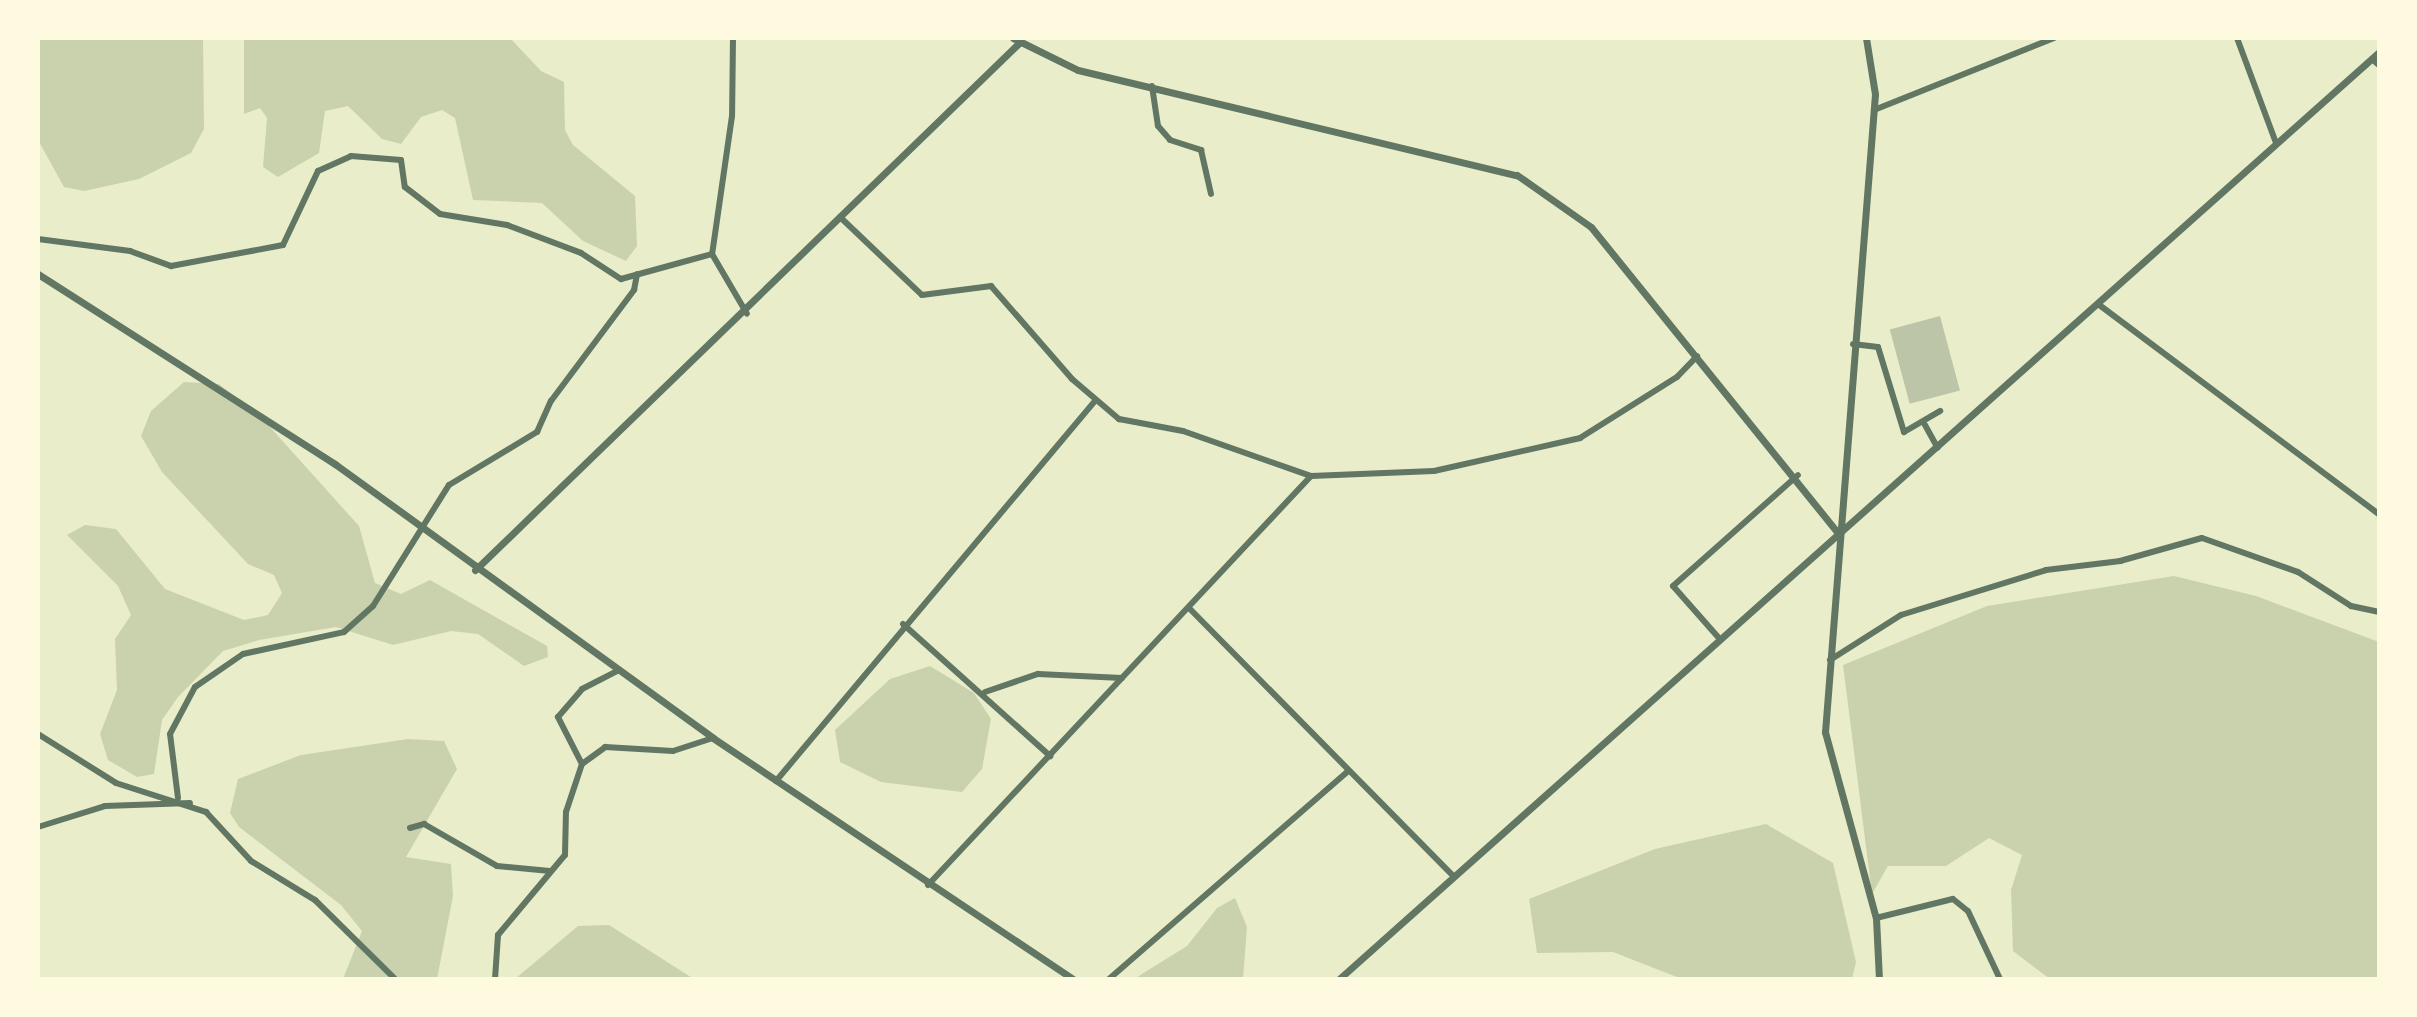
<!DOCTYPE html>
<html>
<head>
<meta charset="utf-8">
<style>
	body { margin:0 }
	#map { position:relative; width:2417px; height:1017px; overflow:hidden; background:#e9edc9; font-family:Overpass,sans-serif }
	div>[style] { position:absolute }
	.green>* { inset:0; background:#cad2ad }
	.building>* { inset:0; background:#bcc5a7; transform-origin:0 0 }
	.minor>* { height:6px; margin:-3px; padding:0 3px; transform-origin:3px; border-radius:3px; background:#617663 }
	.tertiary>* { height:7px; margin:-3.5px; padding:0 3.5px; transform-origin:3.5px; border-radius:3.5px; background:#617663 }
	span { translate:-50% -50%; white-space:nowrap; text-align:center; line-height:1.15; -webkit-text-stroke:6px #fefae0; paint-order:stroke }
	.frame { position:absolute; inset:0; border:40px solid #fefae0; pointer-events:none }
</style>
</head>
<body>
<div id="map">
	<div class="green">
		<i style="clip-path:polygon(38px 38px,203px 38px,204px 129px,191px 153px,139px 179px,84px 191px,64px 187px,38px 140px)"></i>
		<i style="clip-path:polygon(244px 38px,510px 38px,541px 71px,564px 82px,565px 130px,573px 145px,635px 196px,637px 246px,626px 261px,583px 241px,542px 203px,473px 200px,455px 118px,442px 110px,421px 117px,401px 144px,382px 139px,348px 106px,325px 111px,319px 153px,278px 177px,263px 167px,267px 118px,260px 108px,244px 114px)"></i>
		<i style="clip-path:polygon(184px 382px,219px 384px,261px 417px,359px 526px,375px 583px,401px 594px,430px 580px,547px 646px,548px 657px,524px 666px,478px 634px,451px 631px,393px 645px,336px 627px,259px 640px,223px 651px,178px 697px,162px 720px,154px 774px,137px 777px,108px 760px,100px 734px,117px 690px,115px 639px,131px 615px,118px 586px,67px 535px,85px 525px,116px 529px,165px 589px,244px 620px,268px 615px,282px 593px,274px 575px,248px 564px,162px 472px,141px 436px,151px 411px)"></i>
		<i style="clip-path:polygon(2174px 576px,2256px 596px,2379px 642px,2379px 979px,2050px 979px,2013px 951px,2011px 890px,2022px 855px,1989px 838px,1946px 866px,1888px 866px,1872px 894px,1843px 665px,1987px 606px)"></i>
		<i style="clip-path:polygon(930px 666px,974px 693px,991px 719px,982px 769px,962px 792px,881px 782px,840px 762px,835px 730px,890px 679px)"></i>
		<i style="clip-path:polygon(408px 739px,444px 741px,457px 769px,406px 857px,451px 864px,453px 896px,437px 979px,343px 979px,362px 931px,341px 905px,239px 827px,230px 813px,238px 779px,301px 755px)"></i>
		<i style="clip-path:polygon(1766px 824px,1833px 863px,1856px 962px,1852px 979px,1682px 979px,1613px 952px,1537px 953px,1529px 899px,1655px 849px)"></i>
		<i style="clip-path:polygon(1235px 898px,1247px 927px,1243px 979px,1134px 979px,1187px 946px,1217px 908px)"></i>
		<i style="clip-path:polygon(609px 925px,694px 979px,515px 979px,578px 926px)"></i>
	</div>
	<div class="building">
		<i style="left:1940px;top:316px;width:77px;height:52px;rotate:75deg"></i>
	</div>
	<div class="minor">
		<i style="left:733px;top:38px;width:78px;rotate:90.7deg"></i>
		<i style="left:732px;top:116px;width:139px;rotate:98.2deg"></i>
		<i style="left:712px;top:254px;width:69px;rotate:59.7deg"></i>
		<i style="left:2237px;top:38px;width:112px;rotate:69.6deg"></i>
		<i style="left:2372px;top:59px;width:9px;rotate:41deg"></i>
		<i style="left:1152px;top:86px;width:40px;rotate:81.5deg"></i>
		<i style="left:1158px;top:126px;width:18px;rotate:49deg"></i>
		<i style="left:1170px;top:140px;width:33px;rotate:18deg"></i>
		<i style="left:1201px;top:150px;width:45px;rotate:77.2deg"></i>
		<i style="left:1874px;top:110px;width:194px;rotate:-21.8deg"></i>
		<i style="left:840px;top:217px;width:113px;rotate:43.6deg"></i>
		<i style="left:922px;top:295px;width:70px;rotate:-7.4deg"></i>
		<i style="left:991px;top:286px;width:123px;rotate:48.9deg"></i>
		<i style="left:1072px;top:379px;width:62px;rotate:40.4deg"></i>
		<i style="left:1119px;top:419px;width:65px;rotate:10.6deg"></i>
		<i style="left:1183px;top:431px;width:136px;rotate:19.4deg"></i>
		<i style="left:1311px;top:476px;width:123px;rotate:-2.3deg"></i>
		<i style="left:1434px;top:471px;width:150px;rotate:-12.7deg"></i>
		<i style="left:1580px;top:438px;width:115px;rotate:-32.2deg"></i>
		<i style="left:1677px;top:377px;width:29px;rotate:-46deg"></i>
		<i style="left:38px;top:239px;width:93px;rotate:7.4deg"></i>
		<i style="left:130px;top:251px;width:44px;rotate:20.1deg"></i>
		<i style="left:171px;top:266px;width:114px;rotate:-10.6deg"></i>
		<i style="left:283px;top:245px;width:82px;rotate:-64.7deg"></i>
		<i style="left:318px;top:171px;width:36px;rotate:-24deg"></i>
		<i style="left:351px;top:156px;width:50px;rotate:4.6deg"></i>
		<i style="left:401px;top:160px;width:27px;rotate:82deg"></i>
		<i style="left:405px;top:187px;width:44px;rotate:37.6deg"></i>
		<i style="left:440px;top:214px;width:68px;rotate:9.3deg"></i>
		<i style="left:507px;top:225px;width:79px;rotate:20.7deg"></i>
		<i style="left:581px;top:253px;width:48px;rotate:33deg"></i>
		<i style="left:621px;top:279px;width:94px;rotate:-15.4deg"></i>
		<i style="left:2098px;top:304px;width:351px;rotate:36.8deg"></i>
		<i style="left:1853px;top:344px;width:25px;rotate:7deg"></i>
		<i style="left:1878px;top:347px;width:89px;rotate:73deg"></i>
		<i style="left:1904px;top:432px;width:42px;rotate:-30.3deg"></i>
		<i style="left:1925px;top:425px;width:26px;rotate:61deg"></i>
		<i style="left:1190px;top:609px;width:372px;rotate:45.4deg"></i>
		<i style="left:903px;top:624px;width:198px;rotate:41.9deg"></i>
		<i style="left:1718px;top:637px;width:68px;rotate:-131.4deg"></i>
		<i style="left:1673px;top:586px;width:167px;rotate:-41.6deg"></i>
		<i style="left:1830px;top:660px;width:84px;rotate:-32.4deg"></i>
		<i style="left:1901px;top:615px;width:152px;rotate:-17.2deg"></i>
		<i style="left:2046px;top:570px;width:75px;rotate:-6.9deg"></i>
		<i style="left:2120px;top:561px;width:85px;rotate:-15.7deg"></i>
		<i style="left:2202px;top:538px;width:102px;rotate:19.5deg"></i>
		<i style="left:2298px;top:572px;width:63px;rotate:32.7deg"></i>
		<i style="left:2351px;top:606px;width:29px;rotate:12deg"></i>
		<i style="left:985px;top:692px;width:56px;rotate:-18.8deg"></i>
		<i style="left:1038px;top:674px;width:84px;rotate:2.7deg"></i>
		<i style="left:38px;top:734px;width:92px;rotate:32.1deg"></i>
		<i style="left:116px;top:783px;width:95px;rotate:17.9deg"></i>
		<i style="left:206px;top:812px;width:67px;rotate:47.4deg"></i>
		<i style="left:251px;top:861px;width:75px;rotate:31.4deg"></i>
		<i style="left:315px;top:900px;width:112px;rotate:44.6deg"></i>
		<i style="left:582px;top:764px;width:53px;rotate:-117.1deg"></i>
		<i style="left:558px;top:717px;width:37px;rotate:-49deg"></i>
		<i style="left:582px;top:689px;width:42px;rotate:-27.2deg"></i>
		<i style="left:776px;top:781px;width:495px;rotate:-50deg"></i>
		<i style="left:178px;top:798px;width:64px;rotate:-97.1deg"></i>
		<i style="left:170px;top:734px;width:53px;rotate:-62deg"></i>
		<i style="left:195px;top:687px;width:58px;rotate:-34.5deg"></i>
		<i style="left:243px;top:654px;width:103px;rotate:-12.3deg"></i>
		<i style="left:344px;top:632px;width:39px;rotate:-42deg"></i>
		<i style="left:373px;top:606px;width:143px;rotate:-57.9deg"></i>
		<i style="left:449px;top:485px;width:103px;rotate:-31.1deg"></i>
		<i style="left:537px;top:432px;width:34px;rotate:-66deg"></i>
		<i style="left:551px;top:401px;width:139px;rotate:-53.2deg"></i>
		<i style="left:634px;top:290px;width:16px;rotate:-79deg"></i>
		<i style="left:38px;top:827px;width:70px;rotate:-17.4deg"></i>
		<i style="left:105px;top:806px;width:85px;rotate:-2deg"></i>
		<i style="left:410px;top:828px;width:15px;rotate:-16deg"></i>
		<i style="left:424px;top:824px;width:84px;rotate:29.9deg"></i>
		<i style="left:497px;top:866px;width:53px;rotate:5.4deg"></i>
		<i style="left:928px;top:885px;width:560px;rotate:-46.88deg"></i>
		<i style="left:1876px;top:918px;width:79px;rotate:-13.9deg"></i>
		<i style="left:1953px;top:899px;width:19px;rotate:39deg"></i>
		<i style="left:1968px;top:911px;width:75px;rotate:64.8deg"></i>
		<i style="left:495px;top:979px;width:44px;rotate:-86.1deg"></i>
		<i style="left:498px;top:935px;width:104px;rotate:-50.1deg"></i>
		<i style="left:565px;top:855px;width:43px;rotate:-88.7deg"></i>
		<i style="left:566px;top:812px;width:51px;rotate:-71.6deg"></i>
		<i style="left:582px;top:764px;width:29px;rotate:-36deg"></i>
		<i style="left:605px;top:747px;width:68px;rotate:3.4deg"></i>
		<i style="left:673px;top:751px;width:42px;rotate:-18deg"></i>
		<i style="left:1109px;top:979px;width:317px;rotate:-41deg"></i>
	</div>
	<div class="tertiary">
		<i style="left:1013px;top:38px;width:72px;rotate:26.2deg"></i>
		<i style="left:1078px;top:70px;width:451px;rotate:13.5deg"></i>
		<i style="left:1517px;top:175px;width:90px;rotate:35.1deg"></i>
		<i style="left:1591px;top:227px;width:393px;rotate:51.1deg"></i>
		<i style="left:1866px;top:38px;width:57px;rotate:80.9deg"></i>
		<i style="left:1875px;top:94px;width:640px;rotate:94.48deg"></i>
		<i style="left:1825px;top:732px;width:193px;rotate:74.7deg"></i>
		<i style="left:1876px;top:918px;width:61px;rotate:87.2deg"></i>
		<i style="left:38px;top:274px;width:353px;rotate:32.6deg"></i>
		<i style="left:335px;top:464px;width:467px;rotate:35.9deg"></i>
		<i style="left:713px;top:738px;width:433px;rotate:33.8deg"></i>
		<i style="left:475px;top:570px;width:759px;rotate:-44.09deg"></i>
		<i style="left:1339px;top:979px;width:1393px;rotate:-41.71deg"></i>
	</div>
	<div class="frame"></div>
</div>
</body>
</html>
